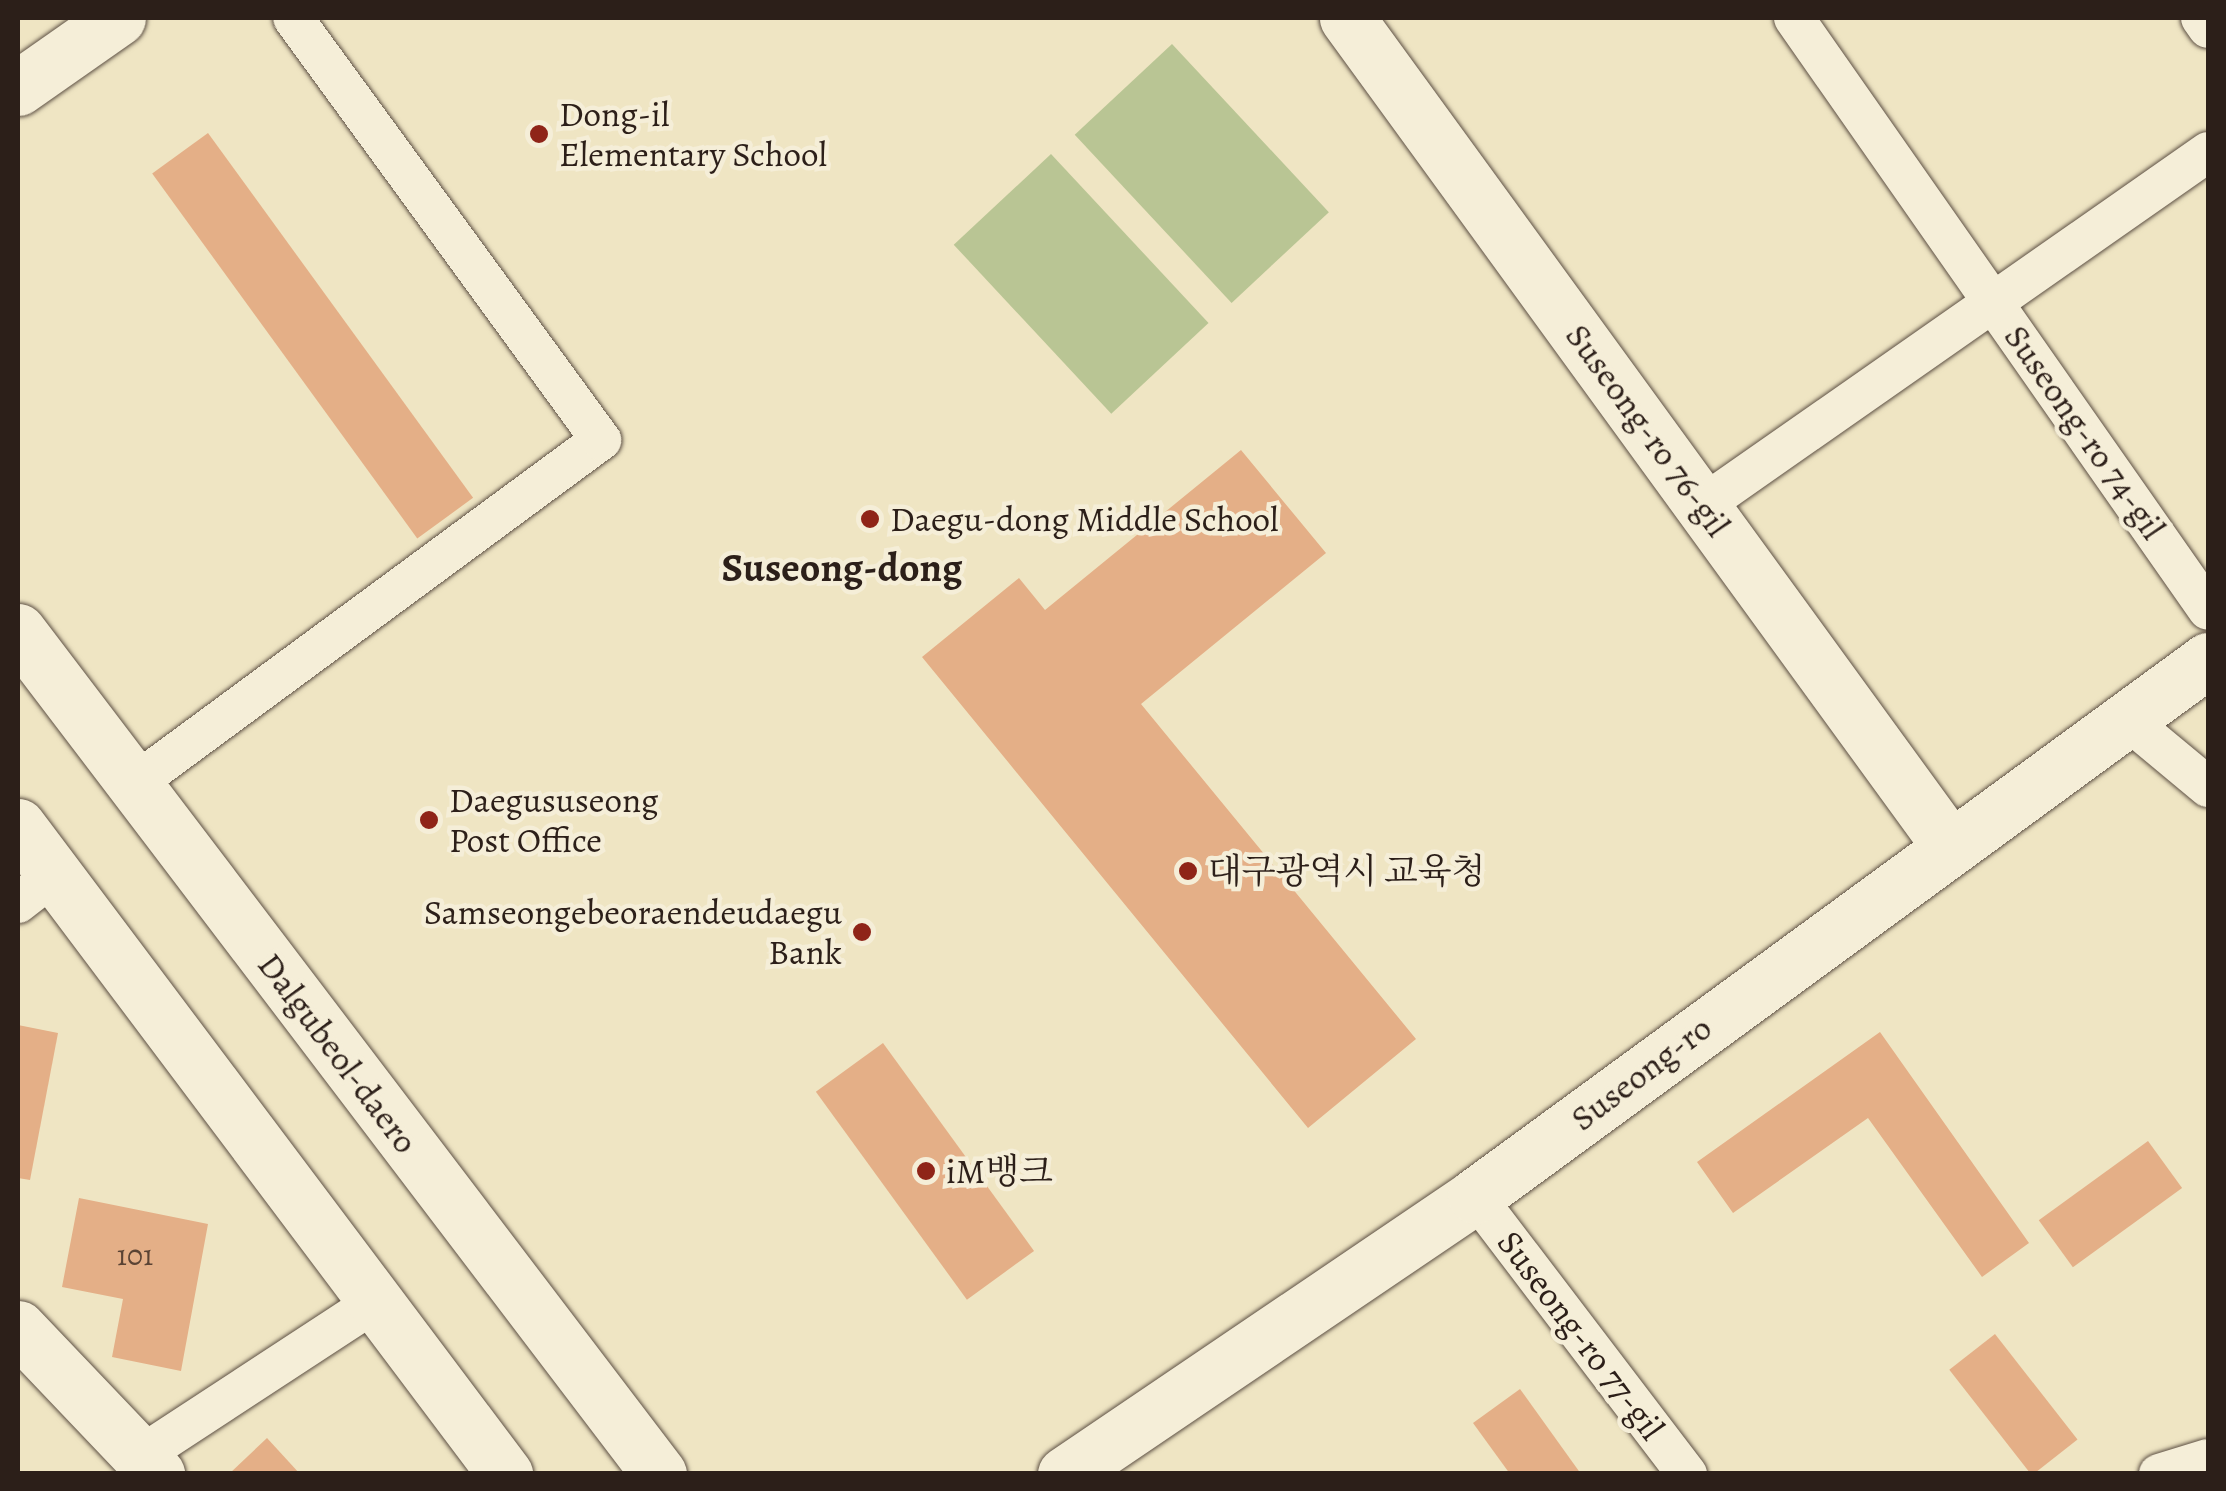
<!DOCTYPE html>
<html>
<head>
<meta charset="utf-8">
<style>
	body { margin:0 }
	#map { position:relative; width:2226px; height:1491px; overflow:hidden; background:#efe5c3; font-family:Alegreya,"Noto Serif KR",serif }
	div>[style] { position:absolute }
	.green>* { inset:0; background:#b9c594; transform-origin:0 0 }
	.building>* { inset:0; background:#e4af87; transform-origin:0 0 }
	.roads { filter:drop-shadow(0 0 2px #5d5044) drop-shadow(0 0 2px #5d5044) }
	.street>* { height:40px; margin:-20px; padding:0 20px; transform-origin:20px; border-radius:20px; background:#f5eed8 }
	.secondary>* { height:55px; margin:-27.5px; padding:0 27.5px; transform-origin:27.5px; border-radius:27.5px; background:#f5eed8 }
	.dots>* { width:28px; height:28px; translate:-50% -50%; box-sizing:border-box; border:5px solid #f5eed8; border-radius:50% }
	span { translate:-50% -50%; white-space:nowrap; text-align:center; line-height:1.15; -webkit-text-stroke:9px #f5eed8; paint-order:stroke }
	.number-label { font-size:30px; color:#5a4334 }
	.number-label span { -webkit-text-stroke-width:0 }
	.poi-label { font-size:35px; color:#2c1f19 }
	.left { translate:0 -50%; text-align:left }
	.right { translate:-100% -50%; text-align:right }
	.street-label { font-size:35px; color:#2c1f19 }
	.quarter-label { font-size:40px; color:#2c1f19; font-weight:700 }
	.frame { position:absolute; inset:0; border:20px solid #2c1f19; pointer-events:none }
</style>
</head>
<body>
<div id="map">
	<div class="green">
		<i style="left:1172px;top:44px;width:230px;height:133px;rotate:47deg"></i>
		<i style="left:1051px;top:154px;width:231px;height:133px;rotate:47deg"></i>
	</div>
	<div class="building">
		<i style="left:208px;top:133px;width:451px;height:69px;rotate:54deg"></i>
		<i style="clip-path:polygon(1241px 450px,1326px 553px,1141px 704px,1416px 1039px,1308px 1128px,922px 657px,1019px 578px,1045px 610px)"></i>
		<i style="clip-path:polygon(18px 1025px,58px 1033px,30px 1180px,18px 1178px)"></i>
		<i style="clip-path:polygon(1880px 1032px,2029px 1243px,1982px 1277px,1868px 1118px,1733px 1213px,1697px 1162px)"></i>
		<i style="left:883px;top:1043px;width:257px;height:83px;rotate:54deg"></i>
		<i style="left:2148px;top:1141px;width:58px;height:135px;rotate:54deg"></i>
		<i style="clip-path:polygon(79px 1198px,208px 1224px,181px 1371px,112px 1357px,123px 1299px,62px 1287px)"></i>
		<i style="left:1995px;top:1334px;width:134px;height:58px;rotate:52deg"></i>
		<i style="clip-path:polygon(1520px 1389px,1581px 1474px,1510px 1474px,1473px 1423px)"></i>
		<i style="clip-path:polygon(267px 1438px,300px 1474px,229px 1474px)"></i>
	</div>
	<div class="roads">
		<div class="street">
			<i style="left:1794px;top:18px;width:722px;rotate:55.03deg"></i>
			<i style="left:2201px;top:18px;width:12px;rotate:55deg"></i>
			<i style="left:1703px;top:505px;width:616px;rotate:-34.95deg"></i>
			<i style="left:2125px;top:718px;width:108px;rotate:39.7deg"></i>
			<i style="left:134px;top:784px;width:580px;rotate:-36.38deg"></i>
			<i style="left:601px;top:440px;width:522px;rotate:-126.12deg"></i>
			<i style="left:18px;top:903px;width:46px;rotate:-37.9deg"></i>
			<i style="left:1475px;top:1196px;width:350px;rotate:52.7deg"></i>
			<i style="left:140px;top:1456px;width:280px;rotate:-33.2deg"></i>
			<i style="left:2159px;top:1474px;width:51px;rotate:-17deg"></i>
		</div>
		<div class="secondary">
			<i style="left:1347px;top:18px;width:1022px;rotate:53.96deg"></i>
			<i style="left:18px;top:88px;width:122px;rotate:-35deg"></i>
			<i style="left:18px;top:631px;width:1059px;rotate:52.75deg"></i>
			<i style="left:18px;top:826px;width:811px;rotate:53.07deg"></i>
			<i style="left:18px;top:1328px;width:202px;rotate:46.4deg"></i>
			<i style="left:1065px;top:1474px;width:495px;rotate:-34.1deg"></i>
			<i style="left:1475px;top:1196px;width:908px;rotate:-36.18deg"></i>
		</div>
	</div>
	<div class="dots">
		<i style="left:539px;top:134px;background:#8f2418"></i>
		<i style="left:870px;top:519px;background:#8f2418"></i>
		<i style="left:429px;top:820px;background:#8f2418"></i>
		<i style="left:1188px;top:871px;background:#8f2418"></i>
		<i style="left:862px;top:932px;background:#8f2418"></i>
		<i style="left:926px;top:1171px;background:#8f2418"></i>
	</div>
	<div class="number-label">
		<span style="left:135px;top:1255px">101</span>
	</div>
	<div class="poi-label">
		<span class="left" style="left:559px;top:134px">Dong-il<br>Elementary School</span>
		<span class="left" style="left:890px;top:519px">Daegu-dong Middle School</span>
		<span class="left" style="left:449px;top:820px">Daegususeong<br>Post Office</span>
		<span class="left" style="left:1208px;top:871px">대구광역시 교육청</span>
		<span class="right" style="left:842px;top:932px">Samseongebeoraendeudaegu<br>Bank</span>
		<span class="left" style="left:946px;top:1171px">iM뱅크</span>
	</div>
	<div class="street-label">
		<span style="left:1648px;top:430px;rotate:54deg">Suseong-ro 76-gil</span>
		<span style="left:2085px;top:432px;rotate:55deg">Suseong-ro 74-gil</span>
		<span style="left:338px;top:1053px;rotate:53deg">Dalgubeol-daero</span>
		<span style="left:1641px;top:1073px;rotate:-37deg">Suseong-ro</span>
		<span style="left:1581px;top:1335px;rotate:53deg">Suseong-ro 77-gil</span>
	</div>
	<div class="quarter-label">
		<span style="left:842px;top:568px">Suseong-dong</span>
	</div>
	<div class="frame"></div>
</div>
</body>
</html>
